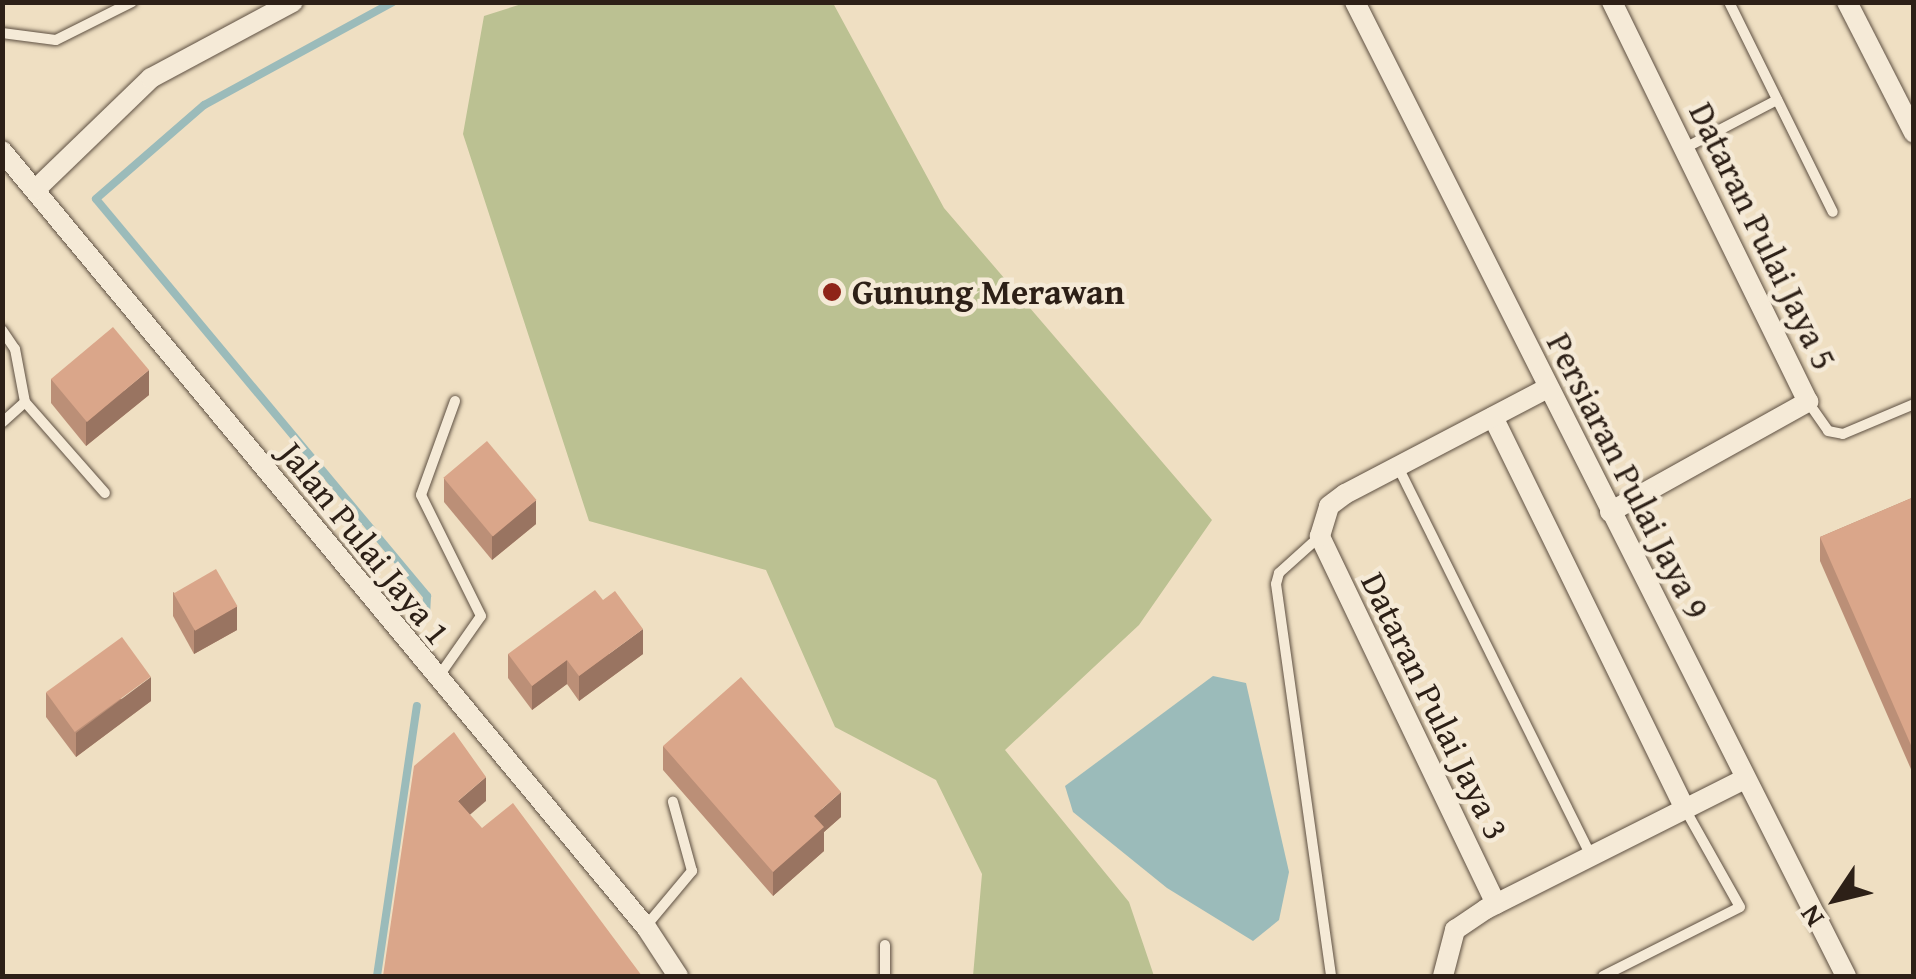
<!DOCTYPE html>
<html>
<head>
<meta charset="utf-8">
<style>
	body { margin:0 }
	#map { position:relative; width:1916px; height:979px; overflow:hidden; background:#efdfc2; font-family:"Gentium Book Plus",serif }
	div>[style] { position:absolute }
	.green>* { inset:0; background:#bbc192 }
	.water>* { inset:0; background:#9bbbba }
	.stream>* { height:8px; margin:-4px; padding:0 4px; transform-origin:4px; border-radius:4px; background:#9bbbba }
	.roads { filter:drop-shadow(0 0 2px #5e5042) drop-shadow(0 0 2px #5e5042) }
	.lane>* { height:10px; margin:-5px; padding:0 5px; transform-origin:5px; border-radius:5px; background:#f5ead7 }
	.street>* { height:20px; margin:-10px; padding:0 10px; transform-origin:10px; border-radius:10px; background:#f5ead7 }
	.wall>* { inset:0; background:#bb8f77 }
	.shaded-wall>* { inset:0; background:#997461 }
	.building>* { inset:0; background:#daa68a; transform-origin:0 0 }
	.dots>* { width:28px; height:28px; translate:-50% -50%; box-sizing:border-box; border:5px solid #f5ead7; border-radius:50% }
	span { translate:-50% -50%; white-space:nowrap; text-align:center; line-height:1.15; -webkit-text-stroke:9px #f5ead7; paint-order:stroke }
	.street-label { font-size:35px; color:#2d2017 }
	.poi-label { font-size:35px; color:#2d2017; font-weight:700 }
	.left { translate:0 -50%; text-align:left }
	.frame { position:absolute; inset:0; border:5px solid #2d2017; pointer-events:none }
	.north { position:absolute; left:1786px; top:849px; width:100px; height:100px; -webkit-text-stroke:8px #f5ead7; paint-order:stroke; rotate:235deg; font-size:28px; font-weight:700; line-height:40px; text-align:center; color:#2d2017 }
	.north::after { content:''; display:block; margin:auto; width:35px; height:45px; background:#2d2017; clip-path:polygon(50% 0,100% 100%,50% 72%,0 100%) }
</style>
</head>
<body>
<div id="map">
	<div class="green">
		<i style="clip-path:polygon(528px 2px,833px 3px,944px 208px,1212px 520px,1139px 625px,1005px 750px,1129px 902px,1154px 976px,973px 976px,982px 874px,936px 780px,835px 727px,766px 570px,589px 521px,463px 134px,484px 16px)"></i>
	</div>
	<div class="water">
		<i style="clip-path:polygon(1213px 676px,1246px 683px,1289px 872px,1279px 920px,1253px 941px,1167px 888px,1073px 812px,1065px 786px)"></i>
	</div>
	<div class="stream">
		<i style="left:393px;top:2px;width:215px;rotate:151.4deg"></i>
		<i style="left:204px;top:105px;width:143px;rotate:139deg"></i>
		<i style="left:96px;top:199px;width:517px;rotate:50.18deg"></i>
		<i style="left:427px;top:596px;width:20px;rotate:93deg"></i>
		<i style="left:377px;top:976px;width:273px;rotate:-81.6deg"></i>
	</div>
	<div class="roads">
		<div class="lane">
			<i style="left:1729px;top:2px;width:234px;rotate:63.7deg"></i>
			<i style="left:2px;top:33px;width:54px;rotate:7.4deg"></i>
			<i style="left:56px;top:40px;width:85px;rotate:-26.6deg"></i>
			<i style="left:1685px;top:148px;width:104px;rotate:-27.6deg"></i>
			<i style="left:2px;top:330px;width:23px;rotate:56deg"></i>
			<i style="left:15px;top:349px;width:54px;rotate:79.3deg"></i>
			<i style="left:25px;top:402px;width:31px;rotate:138deg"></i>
			<i style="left:25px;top:402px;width:121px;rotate:48.7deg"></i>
			<i style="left:1808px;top:402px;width:35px;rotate:55deg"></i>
			<i style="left:1828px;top:431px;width:15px;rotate:11deg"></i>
			<i style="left:1843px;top:434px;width:77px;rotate:-22.9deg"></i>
			<i style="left:1398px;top:467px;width:434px;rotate:63.6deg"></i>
			<i style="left:1319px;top:537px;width:54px;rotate:138deg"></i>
			<i style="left:1279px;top:573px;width:11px;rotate:105deg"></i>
			<i style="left:1276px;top:584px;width:396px;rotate:82deg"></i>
			<i style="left:439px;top:676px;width:73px;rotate:-55deg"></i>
			<i style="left:481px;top:616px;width:135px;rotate:-116.4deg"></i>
			<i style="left:421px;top:495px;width:100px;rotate:-70.1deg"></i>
			<i style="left:646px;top:926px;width:72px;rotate:-50.1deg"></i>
			<i style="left:692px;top:871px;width:72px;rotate:-105.4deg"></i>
			<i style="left:885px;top:976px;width:31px;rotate:-90deg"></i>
			<i style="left:1603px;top:976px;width:153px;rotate:-26.7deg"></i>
			<i style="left:1740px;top:907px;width:112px;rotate:-119.3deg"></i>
		</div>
		<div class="street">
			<i style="left:1355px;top:2px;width:1091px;rotate:63.25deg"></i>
			<i style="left:1847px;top:2px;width:147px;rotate:62.9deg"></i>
			<i style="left:2px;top:151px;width:1008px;rotate:50.31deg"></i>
			<i style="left:646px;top:927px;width:59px;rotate:56.9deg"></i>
			<i style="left:35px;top:190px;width:161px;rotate:-44deg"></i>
			<i style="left:151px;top:78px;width:161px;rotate:-28.2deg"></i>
			<i style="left:1493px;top:417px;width:436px;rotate:63.9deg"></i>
			<i style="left:1610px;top:512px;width:227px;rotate:-29.1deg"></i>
			<i style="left:1808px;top:402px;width:445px;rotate:-116.1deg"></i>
			<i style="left:1496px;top:904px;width:408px;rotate:-115.6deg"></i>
			<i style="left:1320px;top:536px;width:31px;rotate:-73deg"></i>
			<i style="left:1329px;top:506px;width:20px;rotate:-37deg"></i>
			<i style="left:1345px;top:494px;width:229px;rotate:-27.6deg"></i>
			<i style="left:1443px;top:976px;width:48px;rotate:-75.4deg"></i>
			<i style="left:1455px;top:930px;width:37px;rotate:-34deg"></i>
			<i style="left:1486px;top:909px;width:290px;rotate:-26.7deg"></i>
		</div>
	</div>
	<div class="wall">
		<i style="clip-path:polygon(51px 379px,149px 395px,86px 446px,51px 403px)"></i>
		<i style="clip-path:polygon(444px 478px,536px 524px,492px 560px,444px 502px)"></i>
		<i style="clip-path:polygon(1914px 497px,1914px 776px,1820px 561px,1820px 537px)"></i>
		<i style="clip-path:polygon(173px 592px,237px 630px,194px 654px,173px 616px)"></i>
		<i style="clip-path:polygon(508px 654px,643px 654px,579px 701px,567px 684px,532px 710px,508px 678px)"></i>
		<i style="clip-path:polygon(46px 693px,151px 701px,76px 757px,46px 717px)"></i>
		<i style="clip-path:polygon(663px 746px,841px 817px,824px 832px,824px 851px,773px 896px,663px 770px)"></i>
	</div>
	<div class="shaded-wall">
		<i style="clip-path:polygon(149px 370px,149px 395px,86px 446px,86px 422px)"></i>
		<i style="clip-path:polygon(536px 500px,536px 524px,492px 560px,492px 536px)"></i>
		<i style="clip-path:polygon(237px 606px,237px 630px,194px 654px,194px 630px)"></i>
		<i style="clip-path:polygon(643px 629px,643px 654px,579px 701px,579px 676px)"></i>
		<i style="clip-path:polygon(567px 660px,567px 684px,532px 710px,532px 686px)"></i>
		<i style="clip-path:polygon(151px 677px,151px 701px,76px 757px,76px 733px)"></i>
		<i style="clip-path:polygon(486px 777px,486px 801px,458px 825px,458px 801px)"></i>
		<i style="clip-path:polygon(841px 792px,841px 817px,824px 832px,824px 851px,773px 896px,773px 872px,814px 816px)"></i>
	</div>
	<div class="building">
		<i style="left:113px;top:327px;width:56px;height:81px;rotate:50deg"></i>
		<i style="left:487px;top:441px;width:77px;height:57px;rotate:50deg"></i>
		<i style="clip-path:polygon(1914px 497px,1914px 752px,1820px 537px)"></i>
		<i style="left:216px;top:569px;width:43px;height:49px;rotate:60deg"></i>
		<i style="clip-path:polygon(595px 590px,603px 600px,615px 591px,643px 629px,579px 676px,567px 660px,532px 686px,508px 654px)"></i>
		<i style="left:122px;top:637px;width:49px;height:94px;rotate:54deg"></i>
		<i style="clip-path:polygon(741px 677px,841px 792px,814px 816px,824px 827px,773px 872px,663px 746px)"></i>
		<i style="clip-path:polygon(454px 732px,486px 777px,458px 801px,482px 828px,513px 803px,642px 976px,383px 976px,414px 766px)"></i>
	</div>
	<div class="dots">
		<i style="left:832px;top:292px;background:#8f2418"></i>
	</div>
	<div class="street-label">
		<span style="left:1763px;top:236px;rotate:64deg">Dataran Pulai Jaya 5</span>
		<span style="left:1628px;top:476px;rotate:63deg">Persiaran Pulai Jaya 9</span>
		<span style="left:365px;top:543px;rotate:51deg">Jalan Pulai Jaya 1</span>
		<span style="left:1435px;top:706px;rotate:64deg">Dataran Pulai Jaya 3</span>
	</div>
	<div class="poi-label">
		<span class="left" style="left:852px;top:292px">Gunung Merawan</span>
	</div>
	<div class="frame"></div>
	<div class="north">N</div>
</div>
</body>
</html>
